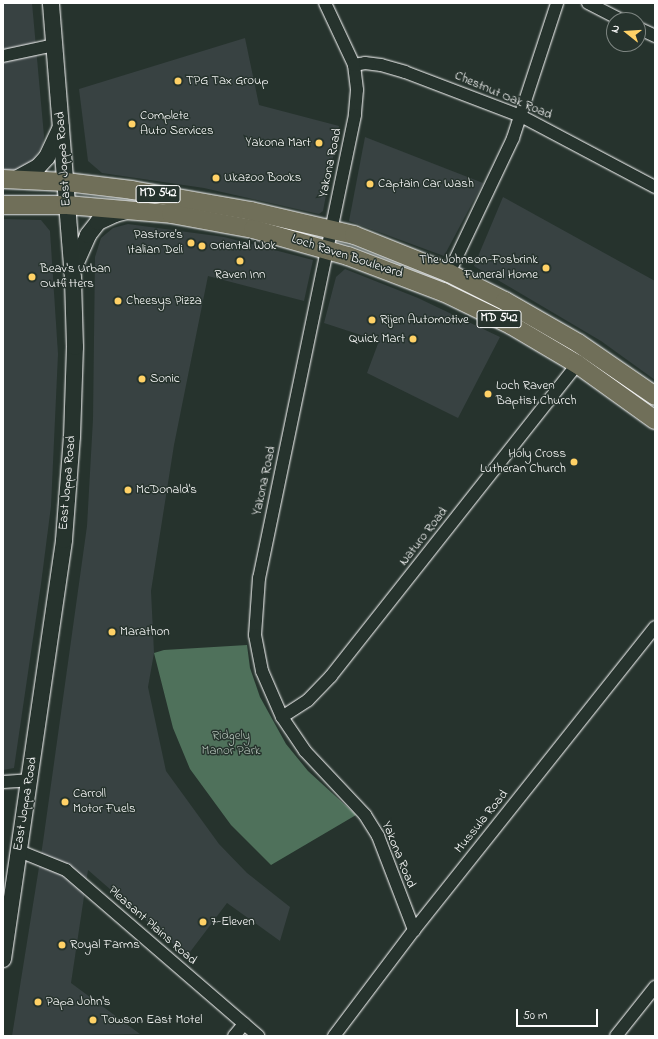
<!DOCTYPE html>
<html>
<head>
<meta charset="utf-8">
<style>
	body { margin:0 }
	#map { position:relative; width:658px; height:1039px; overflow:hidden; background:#26332d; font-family:"Indie Flower",sans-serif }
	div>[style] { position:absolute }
	.built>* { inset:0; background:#384242 }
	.green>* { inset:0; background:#4f715b }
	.roads { filter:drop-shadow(0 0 1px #fff) drop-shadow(0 0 1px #fff) }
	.street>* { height:12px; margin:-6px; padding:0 6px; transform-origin:6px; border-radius:6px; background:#26332d }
	.secondary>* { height:16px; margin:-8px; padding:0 8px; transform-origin:8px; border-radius:8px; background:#26332d }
	.primary>* { height:18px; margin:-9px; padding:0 9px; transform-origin:9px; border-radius:9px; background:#706f59 }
	.dots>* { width:11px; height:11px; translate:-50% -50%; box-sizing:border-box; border:2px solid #26332d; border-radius:50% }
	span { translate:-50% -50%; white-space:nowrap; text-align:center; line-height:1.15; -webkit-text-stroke:3px #26332d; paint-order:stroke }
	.shield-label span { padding:1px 3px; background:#26332d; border:1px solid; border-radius:3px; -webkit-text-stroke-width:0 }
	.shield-label { font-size:12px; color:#fff; font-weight:700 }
	.poi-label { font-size:13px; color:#fff }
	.left { translate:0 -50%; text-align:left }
	.right { translate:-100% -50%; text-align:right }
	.street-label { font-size:13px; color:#fff }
	.park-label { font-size:13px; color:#b0bfb5 }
	.frame { position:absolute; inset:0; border:4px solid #fff; pointer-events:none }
	.north { position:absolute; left:606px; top:12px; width:40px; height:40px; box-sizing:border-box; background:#26332d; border:1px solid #7d8581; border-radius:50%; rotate:287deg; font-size:11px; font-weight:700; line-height:16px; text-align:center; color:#fff }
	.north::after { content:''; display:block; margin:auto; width:14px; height:18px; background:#ffd166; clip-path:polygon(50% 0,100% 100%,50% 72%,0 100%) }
	.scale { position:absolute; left:516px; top:1009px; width:82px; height:18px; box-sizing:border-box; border:2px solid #fff; border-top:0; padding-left:5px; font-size:12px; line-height:14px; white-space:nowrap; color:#fff; -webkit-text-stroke:3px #26332d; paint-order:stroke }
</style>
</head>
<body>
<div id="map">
	<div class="built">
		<i style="clip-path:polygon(3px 3px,32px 3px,44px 136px,43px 144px,34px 159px,16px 170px,3px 170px)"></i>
		<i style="clip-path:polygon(245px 38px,259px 105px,339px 126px,323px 211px,319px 214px,204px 188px,102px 173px,88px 161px,79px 89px)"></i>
		<i style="clip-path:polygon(365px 137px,483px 183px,444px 256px,349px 221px)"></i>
		<i style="clip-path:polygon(503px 197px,655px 281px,655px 380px,601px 341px,474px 266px)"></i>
		<i style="clip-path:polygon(3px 219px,41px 220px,50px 231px,58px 354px,51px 506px,41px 584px,14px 768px,3px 770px)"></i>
		<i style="clip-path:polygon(128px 224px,224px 237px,313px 260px,304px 301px,208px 276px,174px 445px,151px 591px,154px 653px,148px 687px,166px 771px,219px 844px,247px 873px,290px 907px,280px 941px,227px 903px,187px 956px,88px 870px,71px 983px,140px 1034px,12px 1036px,43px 842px,87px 526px,93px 419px,95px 257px,101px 238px,113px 228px)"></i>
		<i style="clip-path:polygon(345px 269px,418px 298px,500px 337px,458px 418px,367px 373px,379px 341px,324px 323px,336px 277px)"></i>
	</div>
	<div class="green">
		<i style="clip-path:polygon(247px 645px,250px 668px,260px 697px,286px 744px,308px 771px,356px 815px,271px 865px,231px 825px,190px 769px,173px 728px,154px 653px,164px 650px)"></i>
	</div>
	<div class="roads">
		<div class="street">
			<i style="left:325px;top:3px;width:68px;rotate:64.9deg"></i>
			<i style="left:354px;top:65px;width:25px;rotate:83deg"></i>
			<i style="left:357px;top:90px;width:25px;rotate:95deg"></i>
			<i style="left:355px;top:115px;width:473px;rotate:101.7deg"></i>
			<i style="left:259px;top:578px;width:57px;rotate:94deg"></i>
			<i style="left:255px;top:635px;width:37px;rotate:79deg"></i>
			<i style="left:262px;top:671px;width:50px;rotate:66.5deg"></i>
			<i style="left:282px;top:717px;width:41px;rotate:55.9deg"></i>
			<i style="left:305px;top:751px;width:88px;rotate:46.8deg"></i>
			<i style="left:365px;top:815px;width:25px;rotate:58deg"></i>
			<i style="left:378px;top:836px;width:101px;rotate:69deg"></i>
			<i style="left:588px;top:3px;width:37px;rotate:27deg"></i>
			<i style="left:638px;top:28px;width:19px;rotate:25deg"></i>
			<i style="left:3px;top:56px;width:52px;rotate:-12.2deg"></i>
			<i style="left:354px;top:65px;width:11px;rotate:-10deg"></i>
			<i style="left:365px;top:63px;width:16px;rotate:7deg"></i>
			<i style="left:381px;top:65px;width:25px;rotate:16deg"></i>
			<i style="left:405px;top:72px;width:124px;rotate:20.8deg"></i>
			<i style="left:521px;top:116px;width:152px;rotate:27.9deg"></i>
			<i style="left:449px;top:273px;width:149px;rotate:-64.6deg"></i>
			<i style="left:513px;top:138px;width:142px;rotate:-71.9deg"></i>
			<i style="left:282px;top:717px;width:31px;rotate:-33deg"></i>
			<i style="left:308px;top:700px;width:33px;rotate:-46deg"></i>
			<i style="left:331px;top:676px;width:397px;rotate:-51.7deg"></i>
			<i style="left:3px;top:782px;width:26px;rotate:-4deg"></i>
			<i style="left:19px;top:851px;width:51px;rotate:22deg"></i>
			<i style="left:66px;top:870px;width:254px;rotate:40.8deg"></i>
			<i style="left:234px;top:1036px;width:16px;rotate:-50deg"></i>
			<i style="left:334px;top:1036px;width:133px;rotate:-53deg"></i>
			<i style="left:414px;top:930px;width:387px;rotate:-51.5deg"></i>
			<i style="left:616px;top:1036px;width:63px;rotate:-51.5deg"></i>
		</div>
		<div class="secondary">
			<i style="left:16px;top:179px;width:25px;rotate:-29deg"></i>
			<i style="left:38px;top:167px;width:13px;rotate:-48deg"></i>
			<i style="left:47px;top:157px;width:33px;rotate:-65deg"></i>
			<i style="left:74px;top:267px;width:35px;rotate:-66deg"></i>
			<i style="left:88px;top:235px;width:16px;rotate:-52deg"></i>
			<i style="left:98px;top:222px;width:19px;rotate:-25deg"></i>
			<i style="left:115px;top:214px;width:12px;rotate:-14deg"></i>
			<i style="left:3px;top:959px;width:423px;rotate:-81.7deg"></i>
			<i style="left:64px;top:540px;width:103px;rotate:-85.6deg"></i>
			<i style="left:72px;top:437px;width:90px;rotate:-88.1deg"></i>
			<i style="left:75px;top:347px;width:69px;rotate:-91.7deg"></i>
			<i style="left:73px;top:278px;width:276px;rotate:-94.6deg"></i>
		</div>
		<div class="primary">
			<i style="left:3px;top:179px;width:63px;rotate:2.7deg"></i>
			<i style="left:66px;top:182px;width:66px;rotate:6.9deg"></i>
			<i style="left:132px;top:190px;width:121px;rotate:10deg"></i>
			<i style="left:251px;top:211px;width:106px;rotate:13.1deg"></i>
			<i style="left:354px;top:235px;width:102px;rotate:21.8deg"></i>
			<i style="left:449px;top:273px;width:63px;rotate:26.6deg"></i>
			<i style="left:505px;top:301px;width:84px;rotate:29.9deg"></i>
			<i style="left:578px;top:343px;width:93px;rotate:34.5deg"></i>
			<i style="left:3px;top:205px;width:64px"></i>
			<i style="left:67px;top:205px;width:104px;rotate:4.9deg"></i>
			<i style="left:171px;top:214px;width:83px;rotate:10.4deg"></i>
			<i style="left:253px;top:229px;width:99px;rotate:15.9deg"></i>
			<i style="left:348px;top:256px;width:102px;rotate:20.8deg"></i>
			<i style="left:443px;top:292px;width:76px;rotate:25.9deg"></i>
			<i style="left:511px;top:325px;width:77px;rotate:30.6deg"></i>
			<i style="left:577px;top:364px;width:96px;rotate:35.7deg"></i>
		</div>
	</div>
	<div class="dots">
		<i style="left:178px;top:81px;background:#ffd166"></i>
		<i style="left:132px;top:124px;background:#ffd166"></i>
		<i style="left:319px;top:143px;background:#ffd166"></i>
		<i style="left:216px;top:178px;background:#ffd166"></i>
		<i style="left:370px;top:184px;background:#ffd166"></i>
		<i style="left:191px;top:243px;background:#ffd166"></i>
		<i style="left:202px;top:246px;background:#ffd166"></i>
		<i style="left:240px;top:261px;background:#ffd166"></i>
		<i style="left:546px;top:268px;background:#ffd166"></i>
		<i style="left:32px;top:277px;background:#ffd166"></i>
		<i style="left:118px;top:301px;background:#ffd166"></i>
		<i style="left:372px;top:320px;background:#ffd166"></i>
		<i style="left:413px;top:339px;background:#ffd166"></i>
		<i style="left:142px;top:379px;background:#ffd166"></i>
		<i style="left:488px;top:394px;background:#ffd166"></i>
		<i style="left:574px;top:462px;background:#ffd166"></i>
		<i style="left:128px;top:490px;background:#ffd166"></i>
		<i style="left:112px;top:632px;background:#ffd166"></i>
		<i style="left:65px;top:802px;background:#ffd166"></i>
		<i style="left:203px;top:922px;background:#ffd166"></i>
		<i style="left:62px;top:945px;background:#ffd166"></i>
		<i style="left:38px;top:1002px;background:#ffd166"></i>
		<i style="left:93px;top:1020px;background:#ffd166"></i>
	</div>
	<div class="shield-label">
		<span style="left:158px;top:194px">MD 542</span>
		<span style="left:499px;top:319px">MD 542</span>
	</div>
	<div class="poi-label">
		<span class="left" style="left:186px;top:81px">TPG Tax Group</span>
		<span class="left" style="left:140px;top:124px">Complete<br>Auto Services</span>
		<span class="right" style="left:311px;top:143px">Yakona Mart</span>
		<span class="left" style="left:224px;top:178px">Ukazoo Books</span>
		<span class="left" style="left:378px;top:184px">Captain Car Wash</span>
		<span class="right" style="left:183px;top:243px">Pastore’s<br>Italian Deli</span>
		<span class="left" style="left:210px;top:246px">Oriental Wok</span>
		<span class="right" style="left:538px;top:268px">The Johnson-Fosbrink<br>Funeral Home</span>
		<span class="left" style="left:40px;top:277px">Beav's Urban<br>Outfitters</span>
		<span style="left:240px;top:275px">Raven Inn</span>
		<span class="left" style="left:126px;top:301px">Cheesys Pizza</span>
		<span class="left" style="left:380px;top:320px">Rijen Automotive</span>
		<span class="right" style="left:405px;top:339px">Quick Mart</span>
		<span class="left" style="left:150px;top:379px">Sonic</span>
		<span class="left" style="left:496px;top:394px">Loch Raven<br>Baptist Church</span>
		<span class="right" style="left:566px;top:462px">Holy Cross<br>Lutheran Church</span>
		<span class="left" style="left:136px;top:490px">McDonald's</span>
		<span class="left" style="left:120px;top:632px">Marathon</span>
		<span class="left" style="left:73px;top:802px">Carroll<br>Motor Fuels</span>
		<span class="left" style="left:211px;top:922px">7-Eleven</span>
		<span class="left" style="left:70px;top:945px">Royal Farms</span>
		<span class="left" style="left:46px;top:1002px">Papa John's</span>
		<span class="left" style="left:101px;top:1020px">Towson East Motel</span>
	</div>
	<div class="street-label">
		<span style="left:503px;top:96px;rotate:23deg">Chestnut Oak Road</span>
		<span style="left:64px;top:159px;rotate:-94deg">East Joppa Road</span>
		<span style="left:331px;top:163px;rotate:-78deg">Yakona Road</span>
		<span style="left:347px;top:257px;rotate:18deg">Loch Raven Boulevard</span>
		<span style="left:265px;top:481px;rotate:-78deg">Yakona Road</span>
		<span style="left:68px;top:483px;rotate:-85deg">East Joppa Road</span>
		<span style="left:424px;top:537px;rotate:-52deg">Naturo Road</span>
		<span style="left:26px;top:804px;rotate:-81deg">East Joppa Road</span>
		<span style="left:482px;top:822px;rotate:-51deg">Mussula Road</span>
		<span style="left:398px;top:855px;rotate:68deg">Yakona Road</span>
		<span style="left:152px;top:926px;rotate:41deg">Pleasant Plains Road</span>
	</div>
	<div class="park-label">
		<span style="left:231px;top:744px">Ridgely<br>Manor Park</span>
	</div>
	<div class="frame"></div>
	<div class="north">N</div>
	<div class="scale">50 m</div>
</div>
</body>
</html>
